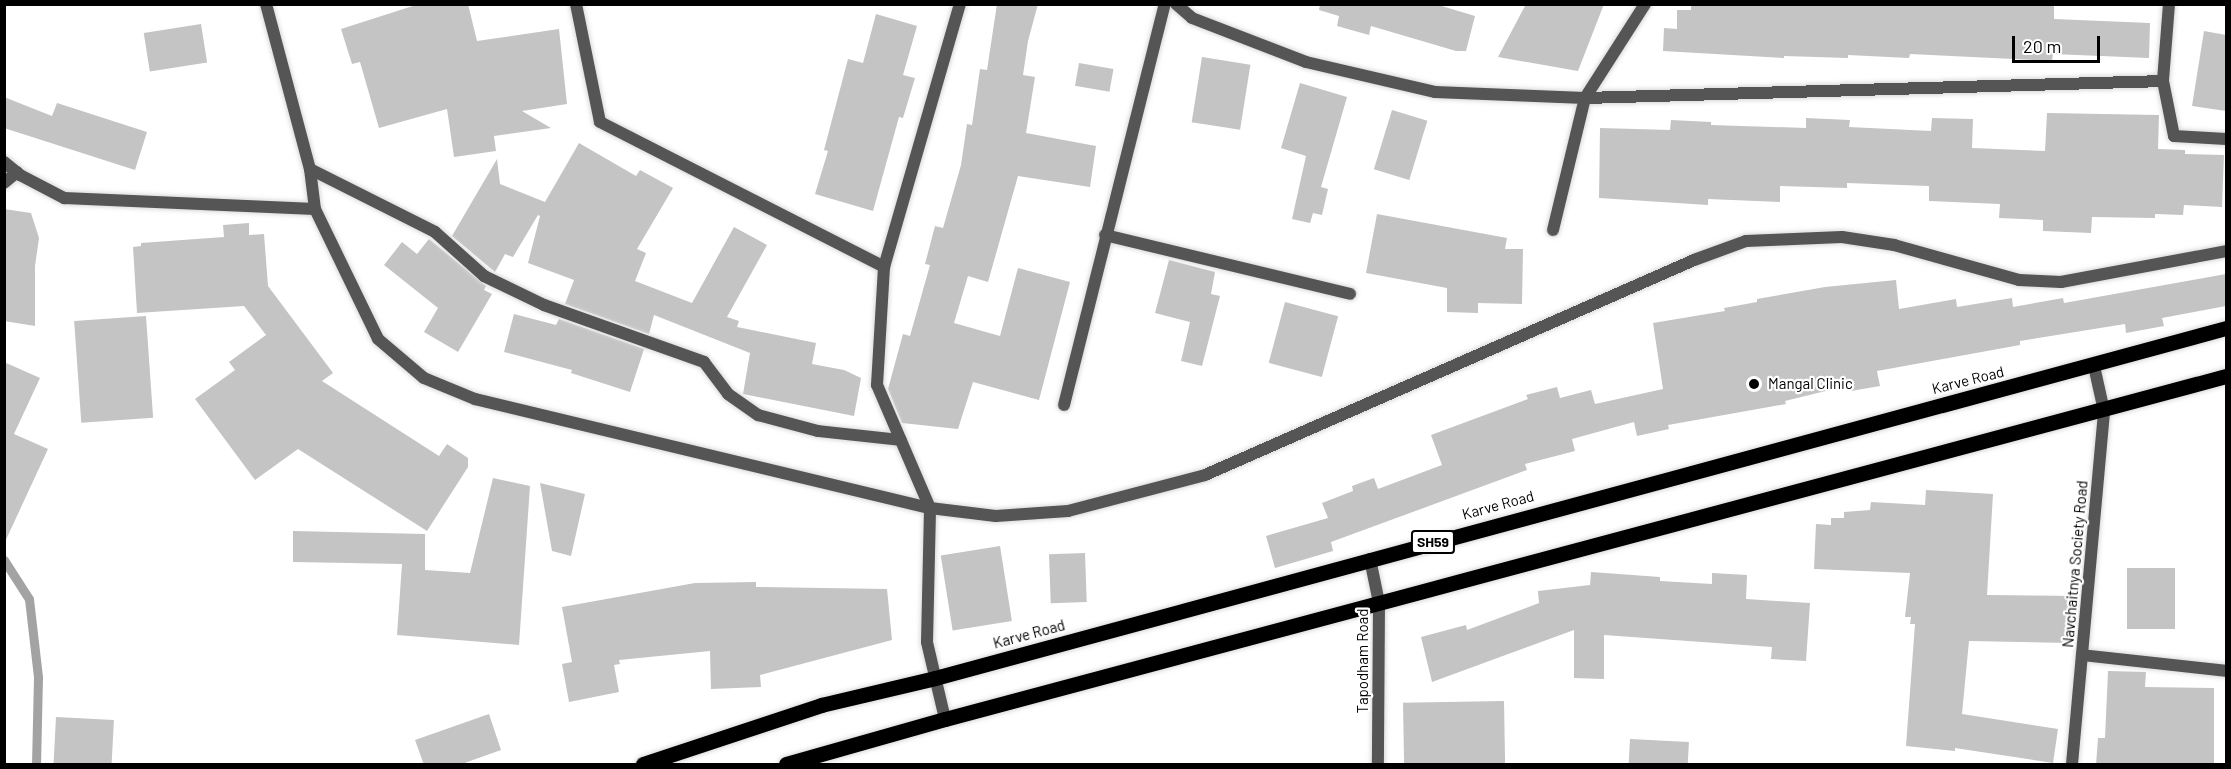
<!DOCTYPE html>
<html>
<head>
<meta charset="utf-8">
<style>
	body { margin:0 }
	#map { position:relative; width:2231px; height:769px; overflow:hidden; background:#fff; font-family:Barlow,sans-serif }
	div>[style] { position:absolute }
	.stream>* { height:9px; margin:-4.5px; padding:0 4.5px; transform-origin:4.5px; border-radius:4.5px; background:#a3a3a3 }
	.building>* { inset:0; background:#c4c4c4; transform-origin:0 0 }
	.roads { filter:drop-shadow(0 0 2px #dbdbdb) drop-shadow(0 0 2px #dbdbdb) }
	.minor>* { height:12px; margin:-6px; padding:0 6px; transform-origin:6px; border-radius:6px; background:#555 }
	.tertiary>* { height:12px; margin:-6px; padding:0 6px; transform-origin:6px; border-radius:6px; background:#555 }
	.primary>* { height:15px; margin:-7.5px; padding:0 7.5px; transform-origin:7.5px; border-radius:7.5px; background:#000 }
	.dots>* { width:16px; height:16px; translate:-50% -50%; box-sizing:border-box; border:3px solid #fff; border-radius:50% }
	span { translate:-50% -50%; white-space:nowrap; text-align:center; line-height:1.15; -webkit-text-stroke:4.5px #fff; paint-order:stroke }
	.shield-label span { padding:2px 4px; background:#fff; border:2px solid; border-radius:4px; -webkit-text-stroke-width:0 }
	.shield-label { font-size:14px; color:#000; font-weight:700 }
	.street-label { font-size:15px; color:#000 }
	.poi-label { font-size:15px; color:#000 }
	.left { translate:0 -50%; text-align:left }
	.frame { position:absolute; inset:0; border:6px solid #000; pointer-events:none }
	.scale { position:absolute; left:2012px; top:36px; width:88px; height:27px; box-sizing:border-box; border:3px solid #000; border-top:0; padding-left:8px; font-size:18px; line-height:21px; white-space:nowrap; color:#000; -webkit-text-stroke:4px #fff; paint-order:stroke }
</style>
</head>
<body>
<div id="map">
	<div class="stream">
		<i style="left:4px;top:560px;width:46px;rotate:57.3deg"></i>
		<i style="left:29px;top:599px;width:79px;rotate:83.4deg"></i>
		<i style="left:38px;top:677px;width:87px;rotate:91.3deg"></i>
	</div>
	<div class="building">
		<i style="clip-path:polygon(419px 4px,468px 4px,477px 41px,559px 29px,567px 104px,522px 111px,551px 128px,494px 136px,496px 151px,454px 157px,447px 109px,379px 128px,360px 62px,352px 64px,341px 29px)"></i>
		<i style="clip-path:polygon(997px 4px,1038px 4px,1028px 41px,1023px 75px,1035px 77px,1026px 133px,1096px 146px,1090px 187px,1018px 176px,988px 282px,968px 276px,954px 323px,1000px 336px,1018px 268px,1070px 282px,1039px 400px,973px 382px,958px 429px,902px 423px,888px 389px,903px 334px,910px 336px,930px 265px,925px 264px,935px 226px,943px 228px,961px 165px,967px 124px,972px 125px,980px 69px,987px 70px)"></i>
		<i style="clip-path:polygon(1320px 4px,1435px 4px,1475px 16px,1466px 51px,1456px 51px,1371px 26px,1369px 35px,1337px 26px,1339px 16px,1319px 10px)"></i>
		<i style="clip-path:polygon(1526px 4px,1604px 4px,1578px 71px,1498px 57px)"></i>
		<i style="clip-path:polygon(1691px 4px,2054px 4px,2054px 19px,2150px 23px,2149px 58px,2053px 54px,2052px 61px,1910px 54px,1909px 58px,1848px 55px,1848px 58px,1784px 56px,1784px 58px,1663px 51px,1664px 28px,1677px 29px,1677px 10px,1691px 10px)"></i>
		<i style="clip-path:polygon(876px 14px,917px 26px,903px 75px,915px 78px,903px 118px,899px 117px,873px 211px,815px 194px,828px 151px,824px 150px,848px 59px,863px 63px)"></i>
		<i style="left:201px;top:24px;width:39px;height:58px;rotate:81deg"></i>
		<i style="clip-path:polygon(2204px 31px,2226px 35px,2226px 111px,2192px 106px)"></i>
		<i style="left:1202px;top:57px;width:49px;height:66px;rotate:9deg"></i>
		<i style="left:1079px;top:63px;width:35px;height:23px;rotate:10deg"></i>
		<i style="clip-path:polygon(1300px 83px,1347px 97px,1321px 187px,1328px 189px,1322px 215px,1313px 213px,1310px 223px,1292px 219px,1306px 156px,1281px 148px)"></i>
		<i style="clip-path:polygon(4px 97px,52px 116px,57px 103px,147px 132px,135px 170px,4px 128px)"></i>
		<i style="left:1392px;top:110px;width:37px;height:62px;rotate:17deg"></i>
		<i style="clip-path:polygon(2047px 113px,2159px 115px,2158px 149px,2185px 150px,2185px 154px,2224px 155px,2222px 207px,2184px 205px,2183px 215px,2155px 214px,2155px 218px,2092px 217px,2091px 233px,2043px 231px,2043px 220px,1999px 218px,2000px 204px,1929px 201px,1929px 186px,1847px 183px,1847px 188px,1780px 186px,1780px 202px,1708px 199px,1708px 205px,1599px 198px,1600px 128px,1670px 130px,1671px 120px,1711px 122px,1711px 125px,1806px 128px,1806px 118px,1850px 120px,1849px 127px,1931px 131px,1932px 118px,1973px 119px,1972px 148px,2045px 151px)"></i>
		<i style="clip-path:polygon(579px 143px,636px 176px,640px 170px,673px 188px,637px 249px,646px 253px,635px 281px,692px 303px,734px 227px,767px 245px,727px 317px,739px 321px,737px 327px,816px 343px,812px 364px,844px 370px,861px 378px,854px 416px,743px 394px,750px 353px,654px 315px,649px 334px,565px 304px,574px 280px,528px 263px,540px 216px,538px 215px,513px 257px,505px 254px,495px 272px,452px 236px,497px 159px,500px 184px,545px 202px)"></i>
		<i style="clip-path:polygon(4px 209px,31px 213px,39px 238px,35px 266px,35px 326px,4px 321px)"></i>
		<i style="clip-path:polygon(1377px 214px,1507px 238px,1505px 249px,1523px 249px,1522px 304px,1478px 303px,1478px 313px,1447px 312px,1447px 288px,1366px 273px)"></i>
		<i style="clip-path:polygon(249px 223px,249px 235px,264px 234px,268px 286px,333px 373px,322px 381px,439px 456px,447px 444px,468px 458px,468px 467px,427px 531px,298px 449px,255px 480px,195px 399px,235px 370px,229px 362px,266px 335px,244px 306px,137px 313px,133px 247px,141px 246px,141px 243px,224px 237px,223px 225px)"></i>
		<i style="clip-path:polygon(429px 239px,486px 286px,484px 290px,492px 294px,458px 352px,424px 332px,438px 308px,384px 265px,402px 242px,417px 254px)"></i>
		<i style="clip-path:polygon(1169px 260px,1215px 272px,1211px 294px,1220px 296px,1202px 366px,1181px 361px,1190px 322px,1155px 313px)"></i>
		<i style="clip-path:polygon(2226px 274px,2226px 306px,2162px 318px,2164px 326px,2126px 333px,2125px 324px,2020px 341px,2020px 345px,1877px 371px,1880px 386px,1851px 391px,1850px 385px,1785px 401px,1786px 404px,1668px 425px,1669px 429px,1637px 436px,1634px 422px,1572px 439px,1575px 451px,1525px 464px,1527px 470px,1331px 542px,1333px 551px,1275px 568px,1266px 536px,1328px 518px,1322px 503px,1353px 491px,1352px 486px,1374px 478px,1378px 489px,1442px 465px,1431px 435px,1528px 399px,1526px 395px,1557px 387px,1560px 398px,1591px 390px,1595px 404px,1663px 389px,1653px 323px,1725px 311px,1724px 308px,1757px 302px,1757px 299px,1825px 287px,1896px 280px,1899px 309px,1956px 299px,1957px 307px,2012px 298px,2013px 307px,2063px 298px,2064px 303px)"></i>
		<i style="left:1285px;top:302px;width:55px;height:63px;rotate:15deg"></i>
		<i style="clip-path:polygon(514px 314px,556px 325px,559px 319px,644px 349px,630px 392px,571px 373px,572px 370px,504px 352px)"></i>
		<i style="left:146px;top:316px;width:102px;height:72px;rotate:86deg"></i>
		<i style="clip-path:polygon(4px 362px,40px 378px,14px 434px,48px 449px,4px 544px)"></i>
		<i style="clip-path:polygon(493px 478px,530px 486px,519px 645px,397px 635px,402px 564px,293px 562px,293px 531px,425px 534px,425px 570px,470px 573px)"></i>
		<i style="clip-path:polygon(540px 483px,585px 494px,571px 556px,552px 551px)"></i>
		<i style="clip-path:polygon(1926px 490px,1993px 494px,1987px 595px,2077px 596px,2076px 629px,2072px 629px,2070px 643px,1969px 641px,1962px 714px,2058px 729px,2053px 763px,1955px 748px,1955px 751px,1906px 746px,1915px 624px,1910px 624px,1911px 617px,1905px 617px,1910px 573px,1814px 569px,1816px 524px,1831px 525px,1831px 518px,1844px 518px,1844px 512px,1870px 510px,1871px 502px,1925px 505px)"></i>
		<i style="left:1000px;top:546px;width:76px;height:60px;rotate:81deg"></i>
		<i style="left:1085px;top:553px;width:49px;height:36px;rotate:88deg"></i>
		<i style="left:2127px;top:568px;width:48px;height:61px"></i>
		<i style="clip-path:polygon(1591px 572px,1660px 577px,1660px 581px,1712px 584px,1712px 573px,1747px 575px,1746px 599px,1810px 603px,1806px 661px,1771px 659px,1772px 647px,1604px 635px,1604px 679px,1574px 678px,1574px 630px,1432px 682px,1421px 637px,1466px 625px,1467px 630px,1539px 603px,1538px 591px,1590px 585px)"></i>
		<i style="clip-path:polygon(756px 582px,756px 587px,887px 589px,892px 640px,760px 675px,761px 687px,711px 689px,710px 651px,619px 660px,620px 664px,614px 665px,619px 692px,569px 702px,562px 664px,572px 662px,562px 607px,695px 583px)"></i>
		<i style="clip-path:polygon(2108px 671px,2146px 672px,2145px 687px,2214px 688px,2214px 765px,2096px 765px,2098px 738px,2105px 738px)"></i>
		<i style="left:1504px;top:701px;width:62px;height:101px;rotate:89deg"></i>
		<i style="clip-path:polygon(489px 714px,501px 750px,459px 765px,424px 765px,415px 740px)"></i>
		<i style="left:56px;top:717px;width:58px;height:48px;rotate:3deg"></i>
		<i style="left:1630px;top:739px;width:59px;height:26px;rotate:3deg"></i>
	</div>
	<div class="roads">
		<div class="minor">
			<i style="left:576px;top:4px;width:120px;rotate:78.5deg"></i>
			<i style="left:600px;top:122px;width:319px;rotate:27deg"></i>
			<i style="left:1176px;top:4px;width:21px;rotate:41deg"></i>
			<i style="left:1192px;top:18px;width:122px;rotate:21.1deg"></i>
			<i style="left:1306px;top:62px;width:132px;rotate:13.1deg"></i>
			<i style="left:1435px;top:92px;width:150px;rotate:2.3deg"></i>
			<i style="left:1585px;top:98px;width:578px;rotate:-1.68deg"></i>
			<i style="left:2169px;top:4px;width:77px;rotate:94.5deg"></i>
			<i style="left:2163px;top:81px;width:56px;rotate:78.7deg"></i>
			<i style="left:2174px;top:136px;width:52px;rotate:3.3deg"></i>
			<i style="left:4px;top:162px;width:21px;rotate:39deg"></i>
			<i style="left:20px;top:175px;width:50px;rotate:27.6deg"></i>
			<i style="left:64px;top:198px;width:251px;rotate:2.5deg"></i>
			<i style="left:310px;top:169px;width:140px;rotate:26.7deg"></i>
			<i style="left:435px;top:232px;width:66px;rotate:41.9deg"></i>
			<i style="left:484px;top:276px;width:67px;rotate:25.8deg"></i>
			<i style="left:544px;top:305px;width:170px;rotate:19.6deg"></i>
			<i style="left:704px;top:362px;width:40px;rotate:53deg"></i>
			<i style="left:728px;top:394px;width:37px;rotate:35deg"></i>
			<i style="left:758px;top:415px;width:62px;rotate:14.9deg"></i>
			<i style="left:818px;top:431px;width:83px;rotate:6.2deg"></i>
			<i style="left:4px;top:183px;width:17px;rotate:-40deg"></i>
			<i style="left:1553px;top:230px;width:136px;rotate:-76.4deg"></i>
			<i style="left:1585px;top:98px;width:112px;rotate:-57.4deg"></i>
			<i style="left:1105px;top:235px;width:252px;rotate:13.5deg"></i>
			<i style="left:1064px;top:405px;width:414px;rotate:-75.9deg"></i>
			<i style="left:1370px;top:559px;width:45px;rotate:78.4deg"></i>
			<i style="left:1379px;top:603px;width:161px;rotate:90.4deg"></i>
			<i style="left:2082px;top:655px;width:145px;rotate:6.3deg"></i>
			<i style="left:945px;top:719px;width:79px;rotate:-103.2deg"></i>
			<i style="left:927px;top:642px;width:134px;rotate:-88.7deg"></i>
			<i style="left:930px;top:508px;width:134px;rotate:-113.3deg"></i>
			<i style="left:877px;top:385px;width:118px;rotate:-86.6deg"></i>
			<i style="left:884px;top:267px;width:274px;rotate:-73.9deg"></i>
			<i style="left:2072px;top:764px;width:354px;rotate:-84.8deg"></i>
			<i style="left:2104px;top:411px;width:46px;rotate:-102.5deg"></i>
		</div>
		<div class="tertiary">
			<i style="left:266px;top:4px;width:171px;rotate:75.1deg"></i>
			<i style="left:310px;top:169px;width:40px;rotate:82.9deg"></i>
			<i style="left:315px;top:209px;width:144px;rotate:64.1deg"></i>
			<i style="left:378px;top:339px;width:60px;rotate:40.3deg"></i>
			<i style="left:424px;top:378px;width:55px;rotate:22.4deg"></i>
			<i style="left:475px;top:399px;width:468px;rotate:13.5deg"></i>
			<i style="left:930px;top:508px;width:66px;rotate:6.9deg"></i>
			<i style="left:996px;top:516px;width:72px;rotate:-4deg"></i>
			<i style="left:1068px;top:511px;width:142px;rotate:-14.7deg"></i>
			<i style="left:1205px;top:475px;width:534px;rotate:-23.73deg"></i>
			<i style="left:1694px;top:260px;width:55px;rotate:-20.1deg"></i>
			<i style="left:1746px;top:241px;width:96px;rotate:-2.4deg"></i>
			<i style="left:1842px;top:237px;width:53px;rotate:8.7deg"></i>
			<i style="left:1894px;top:245px;width:130px;rotate:15.6deg"></i>
			<i style="left:2019px;top:280px;width:42px;rotate:2.7deg"></i>
			<i style="left:2061px;top:282px;width:168px;rotate:-10.6deg"></i>
		</div>
		<div class="primary">
			<i style="left:643px;top:764px;width:188px;rotate:-18.3deg"></i>
			<i style="left:821px;top:705px;width:117px;rotate:-13.3deg"></i>
			<i style="left:935px;top:678px;width:1338px;rotate:-15.17deg"></i>
			<i style="left:786px;top:764px;width:165px;rotate:-15.8deg"></i>
			<i style="left:945px;top:719px;width:1326px;rotate:-14.99deg"></i>
		</div>
	</div>
	<div class="dots">
		<i style="left:1754px;top:384px;background:#000"></i>
	</div>
	<div class="shield-label">
		<span style="left:1433px;top:542px">SH59</span>
	</div>
	<div class="street-label">
		<span style="left:1968px;top:380px;rotate:-14deg">Karve Road</span>
		<span style="left:1498px;top:505px;rotate:-15deg">Karve Road</span>
		<span style="left:2075px;top:564px;rotate:-85deg">Navchaitnya Society Road</span>
		<span style="left:1029px;top:634px;rotate:-15deg">Karve Road</span>
		<span style="left:1363px;top:661px;rotate:-90deg">Tapodham Road</span>
	</div>
	<div class="poi-label">
		<span class="left" style="left:1768px;top:384px">Mangal Clinic</span>
	</div>
	<div class="frame"></div>
	<div class="scale">20 m</div>
</div>
</body>
</html>
